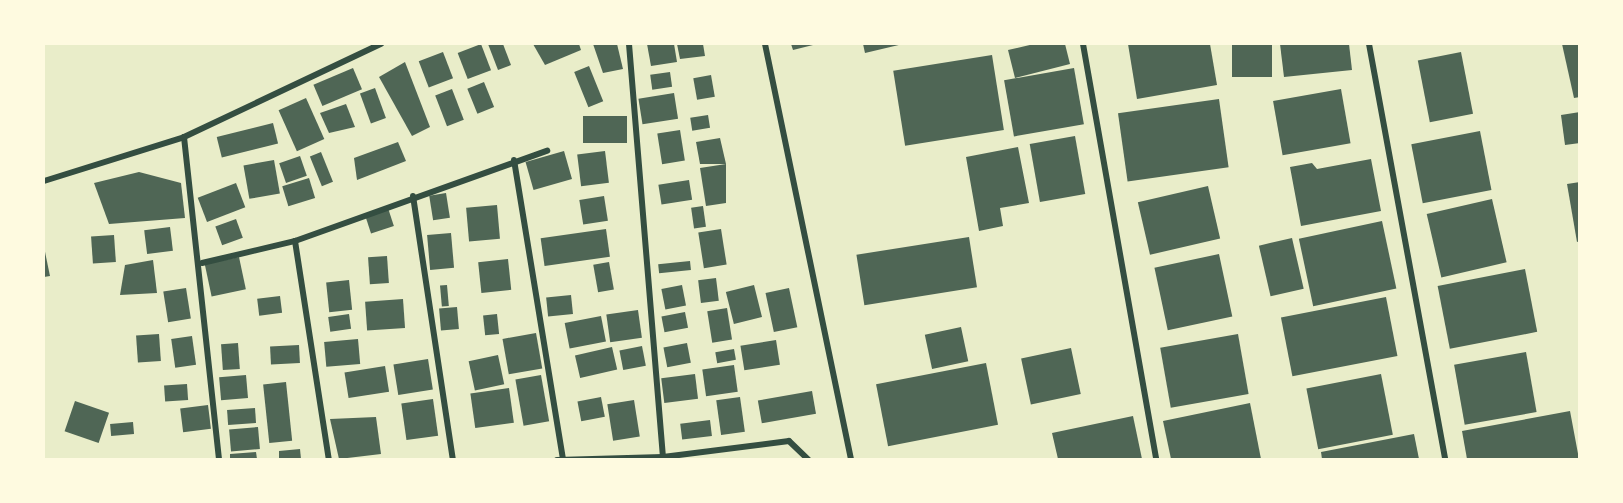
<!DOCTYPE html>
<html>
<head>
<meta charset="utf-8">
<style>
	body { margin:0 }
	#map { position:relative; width:1623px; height:503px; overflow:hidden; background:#e9edc9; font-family:Quicksand,sans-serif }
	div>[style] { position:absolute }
	.building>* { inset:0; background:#4f6655; transform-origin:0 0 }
	.minor>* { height:6px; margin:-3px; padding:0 3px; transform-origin:3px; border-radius:3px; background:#344e41 }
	span { translate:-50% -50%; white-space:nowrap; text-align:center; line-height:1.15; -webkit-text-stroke:4.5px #fefae0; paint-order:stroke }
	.frame { position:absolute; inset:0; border:45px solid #fefae0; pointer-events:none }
</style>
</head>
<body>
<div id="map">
	<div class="building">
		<i style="left:481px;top:44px;width:28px;height:25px;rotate:69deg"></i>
		<i style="clip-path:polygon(488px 44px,503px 44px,511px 65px,498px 70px)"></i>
		<i style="clip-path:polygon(533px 44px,579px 44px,581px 50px,545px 65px)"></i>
		<i style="clip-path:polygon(593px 44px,617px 44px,623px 69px,603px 73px)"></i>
		<i style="clip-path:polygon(647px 44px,674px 44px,677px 62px,651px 66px)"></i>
		<i style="clip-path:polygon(677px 44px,703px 44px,705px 56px,680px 59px)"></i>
		<i style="clip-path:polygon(791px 44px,817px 44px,793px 50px)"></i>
		<i style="clip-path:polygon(863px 44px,903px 44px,865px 53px)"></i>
		<i style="clip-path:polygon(1034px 44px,1065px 44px,1070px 64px,1015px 78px,1008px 50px)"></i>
		<i style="clip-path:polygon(1128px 44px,1210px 44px,1217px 85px,1137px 99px)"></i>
		<i style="left:1232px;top:44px;width:40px;height:33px"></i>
		<i style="clip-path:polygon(1280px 44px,1349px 44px,1352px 70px,1284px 77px)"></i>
		<i style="clip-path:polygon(1562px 44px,1580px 44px,1580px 97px,1574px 98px)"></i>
		<i style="left:443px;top:52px;width:28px;height:26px;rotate:69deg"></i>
		<i style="left:1461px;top:52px;width:63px;height:44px;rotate:79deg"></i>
		<i style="left:992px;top:55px;width:76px;height:100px;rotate:81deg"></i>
		<i style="clip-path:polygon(405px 62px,430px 127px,412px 136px,379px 77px)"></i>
		<i style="left:589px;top:66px;width:38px;height:16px;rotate:68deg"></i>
		<i style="left:353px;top:68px;width:23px;height:43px;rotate:67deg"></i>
		<i style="left:1074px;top:68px;width:57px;height:71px;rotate:80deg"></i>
		<i style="left:670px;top:72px;width:15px;height:20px;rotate:82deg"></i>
		<i style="left:711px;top:75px;width:22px;height:18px;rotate:80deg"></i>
		<i style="left:484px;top:82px;width:27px;height:18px;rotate:68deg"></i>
		<i style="left:375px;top:88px;width:32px;height:16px;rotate:70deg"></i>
		<i style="left:452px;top:89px;width:33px;height:18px;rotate:69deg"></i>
		<i style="left:1341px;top:89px;width:55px;height:69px;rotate:80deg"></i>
		<i style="left:674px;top:93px;width:26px;height:36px;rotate:81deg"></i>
		<i style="left:306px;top:98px;width:45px;height:30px;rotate:66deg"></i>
		<i style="left:1219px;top:99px;width:69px;height:102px;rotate:82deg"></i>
		<i style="clip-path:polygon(346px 104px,355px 127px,329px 133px,320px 113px)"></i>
		<i style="clip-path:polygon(1580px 112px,1580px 143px,1565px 145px,1561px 115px)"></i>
		<i style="left:708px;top:115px;width:13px;height:18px;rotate:81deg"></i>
		<i style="left:583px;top:116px;width:44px;height:27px"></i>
		<i style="left:273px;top:123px;width:21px;height:58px;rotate:76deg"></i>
		<i style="left:680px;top:130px;width:31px;height:23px;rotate:81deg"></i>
		<i style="left:1480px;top:131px;width:60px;height:70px;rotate:79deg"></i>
		<i style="left:1075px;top:136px;width:59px;height:46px;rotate:80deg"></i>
		<i style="clip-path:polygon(720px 138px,726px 164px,700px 164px,696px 142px)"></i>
		<i style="clip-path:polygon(398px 142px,406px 161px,357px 180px,354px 158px)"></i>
		<i style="clip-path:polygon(1018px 147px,1029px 203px,1000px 208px,1003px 226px,979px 231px,966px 157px)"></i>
		<i style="left:564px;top:151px;width:29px;height:40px;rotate:74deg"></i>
		<i style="left:605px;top:151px;width:32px;height:28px;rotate:83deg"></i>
		<i style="left:321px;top:152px;width:32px;height:12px;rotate:68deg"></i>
		<i style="left:300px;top:156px;width:21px;height:22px;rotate:71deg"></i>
		<i style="clip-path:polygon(1371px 159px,1381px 211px,1301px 226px,1290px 167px,1312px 163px,1317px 169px)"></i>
		<i style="left:274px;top:160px;width:34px;height:31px;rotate:80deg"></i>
		<i style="clip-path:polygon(726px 164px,726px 203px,706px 206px,700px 168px)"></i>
		<i style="clip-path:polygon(139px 172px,181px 183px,185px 218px,109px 224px,94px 183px)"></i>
		<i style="left:309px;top:178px;width:21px;height:28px;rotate:73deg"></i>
		<i style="left:689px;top:180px;width:20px;height:31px;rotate:81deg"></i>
		<i style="clip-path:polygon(1580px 182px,1580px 241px,1577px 242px,1567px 184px)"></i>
		<i style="left:236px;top:183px;width:26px;height:41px;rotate:69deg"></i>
		<i style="left:1208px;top:186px;width:54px;height:72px;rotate:77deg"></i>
		<i style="left:446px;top:193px;width:25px;height:17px;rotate:81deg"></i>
		<i style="left:604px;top:196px;width:25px;height:25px;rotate:81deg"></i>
		<i style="left:1492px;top:199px;width:65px;height:67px;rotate:77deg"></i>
		<i style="left:497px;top:205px;width:34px;height:31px;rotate:85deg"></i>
		<i style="left:703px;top:206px;width:21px;height:12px;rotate:82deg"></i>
		<i style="left:388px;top:208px;width:19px;height:24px;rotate:72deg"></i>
		<i style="left:236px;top:219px;width:20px;height:22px;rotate:70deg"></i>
		<i style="left:1382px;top:221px;width:69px;height:85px;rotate:78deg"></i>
		<i style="left:170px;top:227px;width:24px;height:26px;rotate:83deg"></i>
		<i style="left:606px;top:229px;width:28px;height:66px;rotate:82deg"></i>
		<i style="left:721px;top:229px;width:36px;height:23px;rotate:81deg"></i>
		<i style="left:451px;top:233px;width:35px;height:24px;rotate:85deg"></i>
		<i style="left:114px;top:235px;width:27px;height:23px;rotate:86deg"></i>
		<i style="left:969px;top:237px;width:51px;height:114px;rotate:81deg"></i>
		<i style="left:1292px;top:238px;width:52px;height:34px;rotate:77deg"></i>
		<i style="clip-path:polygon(44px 247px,50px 276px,44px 277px)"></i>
		<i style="left:1219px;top:254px;width:64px;height:66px;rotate:78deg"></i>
		<i style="left:387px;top:256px;width:27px;height:19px;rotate:86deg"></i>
		<i style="left:239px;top:257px;width:33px;height:35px;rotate:78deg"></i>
		<i style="left:508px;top:259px;width:31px;height:30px;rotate:84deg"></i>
		<i style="clip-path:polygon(153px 260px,157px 293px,120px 295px,125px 265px)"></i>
		<i style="left:690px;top:261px;width:9px;height:32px;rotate:84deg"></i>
		<i style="left:609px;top:262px;width:28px;height:16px;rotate:80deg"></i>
		<i style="left:1525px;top:269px;width:64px;height:89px;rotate:79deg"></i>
		<i style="left:716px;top:278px;width:23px;height:18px;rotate:83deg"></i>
		<i style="left:349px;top:280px;width:30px;height:23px;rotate:84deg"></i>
		<i style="left:447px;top:285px;width:21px;height:7px;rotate:85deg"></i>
		<i style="left:682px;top:285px;width:21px;height:21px;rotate:79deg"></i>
		<i style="left:754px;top:285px;width:33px;height:29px;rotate:76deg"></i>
		<i style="left:186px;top:288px;width:31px;height:23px;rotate:81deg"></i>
		<i style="left:789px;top:288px;width:40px;height:24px;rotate:78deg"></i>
		<i style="left:571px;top:295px;width:19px;height:25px;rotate:84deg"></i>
		<i style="left:280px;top:296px;width:17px;height:23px;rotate:83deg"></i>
		<i style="left:1386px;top:297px;width:60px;height:107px;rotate:79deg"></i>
		<i style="left:403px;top:299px;width:29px;height:38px;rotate:86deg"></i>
		<i style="left:457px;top:307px;width:22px;height:18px;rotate:85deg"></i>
		<i style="left:727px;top:308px;width:32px;height:20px;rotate:81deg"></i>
		<i style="left:638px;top:310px;width:28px;height:32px;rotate:82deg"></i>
		<i style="left:685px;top:312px;width:16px;height:24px;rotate:79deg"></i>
		<i style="left:349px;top:314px;width:15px;height:21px;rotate:82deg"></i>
		<i style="left:497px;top:314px;width:20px;height:14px;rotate:84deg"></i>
		<i style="left:601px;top:316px;width:26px;height:37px;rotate:79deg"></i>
		<i style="left:961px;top:327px;width:35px;height:37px;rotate:78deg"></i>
		<i style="left:536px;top:333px;width:36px;height:34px;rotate:80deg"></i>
		<i style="left:159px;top:334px;width:27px;height:23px;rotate:86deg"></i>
		<i style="left:1238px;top:334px;width:61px;height:79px;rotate:80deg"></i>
		<i style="left:192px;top:336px;width:29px;height:21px;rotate:82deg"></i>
		<i style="left:358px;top:339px;width:25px;height:34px;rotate:85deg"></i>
		<i style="left:776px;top:340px;width:25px;height:36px;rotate:81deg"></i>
		<i style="left:238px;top:343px;width:26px;height:17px;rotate:86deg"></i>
		<i style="left:687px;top:343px;width:20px;height:24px;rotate:79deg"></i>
		<i style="left:299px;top:345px;width:18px;height:29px;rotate:87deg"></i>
		<i style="left:642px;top:346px;width:20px;height:23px;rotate:79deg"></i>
		<i style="left:612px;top:347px;width:23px;height:38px;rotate:77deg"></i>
		<i style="left:1071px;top:348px;width:47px;height:51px;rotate:78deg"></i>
		<i style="left:734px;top:349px;width:11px;height:19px;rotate:80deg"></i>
		<i style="left:1526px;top:352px;width:61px;height:73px;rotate:80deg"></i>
		<i style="left:498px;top:355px;width:30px;height:30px;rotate:78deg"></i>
		<i style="left:428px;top:359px;width:31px;height:35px;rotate:81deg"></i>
		<i style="left:986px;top:363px;width:63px;height:112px;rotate:79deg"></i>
		<i style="left:734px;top:365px;width:27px;height:32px;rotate:82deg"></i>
		<i style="left:385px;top:366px;width:26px;height:41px;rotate:81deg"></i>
		<i style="left:695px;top:374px;width:25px;height:34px;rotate:83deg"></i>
		<i style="left:1381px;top:374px;width:62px;height:76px;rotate:79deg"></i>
		<i style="left:246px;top:375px;width:23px;height:27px;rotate:85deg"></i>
		<i style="left:541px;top:375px;width:47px;height:26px;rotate:80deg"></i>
		<i style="left:286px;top:382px;width:59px;height:23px;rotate:84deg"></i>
		<i style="left:187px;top:384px;width:16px;height:23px;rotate:86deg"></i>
		<i style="left:509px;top:388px;width:35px;height:39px;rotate:82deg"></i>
		<i style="left:812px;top:391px;width:23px;height:55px;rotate:80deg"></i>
		<i style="left:601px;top:397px;width:20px;height:24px;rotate:79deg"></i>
		<i style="left:740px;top:397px;width:35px;height:24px;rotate:82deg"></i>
		<i style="left:433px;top:399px;width:37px;height:32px;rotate:82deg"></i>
		<i style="left:634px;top:400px;width:37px;height:27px;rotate:81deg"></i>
		<i style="left:75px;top:401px;width:36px;height:32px;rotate:19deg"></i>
		<i style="clip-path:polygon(1250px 403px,1261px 459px,1171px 459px,1163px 421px)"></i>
		<i style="left:208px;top:405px;width:24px;height:28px;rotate:83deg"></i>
		<i style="left:255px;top:408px;width:15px;height:28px;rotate:86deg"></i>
		<i style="clip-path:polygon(1570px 411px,1579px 459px,1467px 459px,1462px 431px)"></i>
		<i style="clip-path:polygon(1133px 416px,1142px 459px,1058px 459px,1052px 433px)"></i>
		<i style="clip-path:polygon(376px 417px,381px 454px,339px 459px,330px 419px)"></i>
		<i style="left:710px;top:420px;width:16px;height:30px;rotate:83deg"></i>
		<i style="left:133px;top:422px;width:12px;height:23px;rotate:85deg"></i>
		<i style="left:258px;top:427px;width:22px;height:29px;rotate:85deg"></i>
		<i style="clip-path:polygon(1414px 434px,1419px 459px,1322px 459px,1321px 452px)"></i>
		<i style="clip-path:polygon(300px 449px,301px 459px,279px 459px,279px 451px)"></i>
		<i style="clip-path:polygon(256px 452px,257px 459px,230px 459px,230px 454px)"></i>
	</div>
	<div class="minor">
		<i style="left:629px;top:44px;width:417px;rotate:85.3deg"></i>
		<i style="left:765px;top:44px;width:425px;rotate:78.3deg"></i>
		<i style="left:1083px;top:44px;width:422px;rotate:80deg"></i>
		<i style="left:1369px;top:44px;width:423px;rotate:79.6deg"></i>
		<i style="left:184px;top:137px;width:325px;rotate:83.8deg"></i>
		<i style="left:514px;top:160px;width:303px;rotate:80.7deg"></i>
		<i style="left:44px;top:181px;width:147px;rotate:-17.4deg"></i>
		<i style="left:184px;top:137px;width:218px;rotate:-25.3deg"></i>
		<i style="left:413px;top:196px;width:267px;rotate:81.4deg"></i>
		<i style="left:295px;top:241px;width:222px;rotate:81.2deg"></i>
		<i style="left:202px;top:263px;width:96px;rotate:-13.3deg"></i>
		<i style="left:295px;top:241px;width:268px;rotate:-19.7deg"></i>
		<i style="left:557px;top:460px;width:106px;rotate:-1.6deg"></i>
		<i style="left:663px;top:457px;width:127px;rotate:-7.2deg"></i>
		<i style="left:789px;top:441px;width:28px;rotate:44deg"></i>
	</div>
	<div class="frame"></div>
</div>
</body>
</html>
